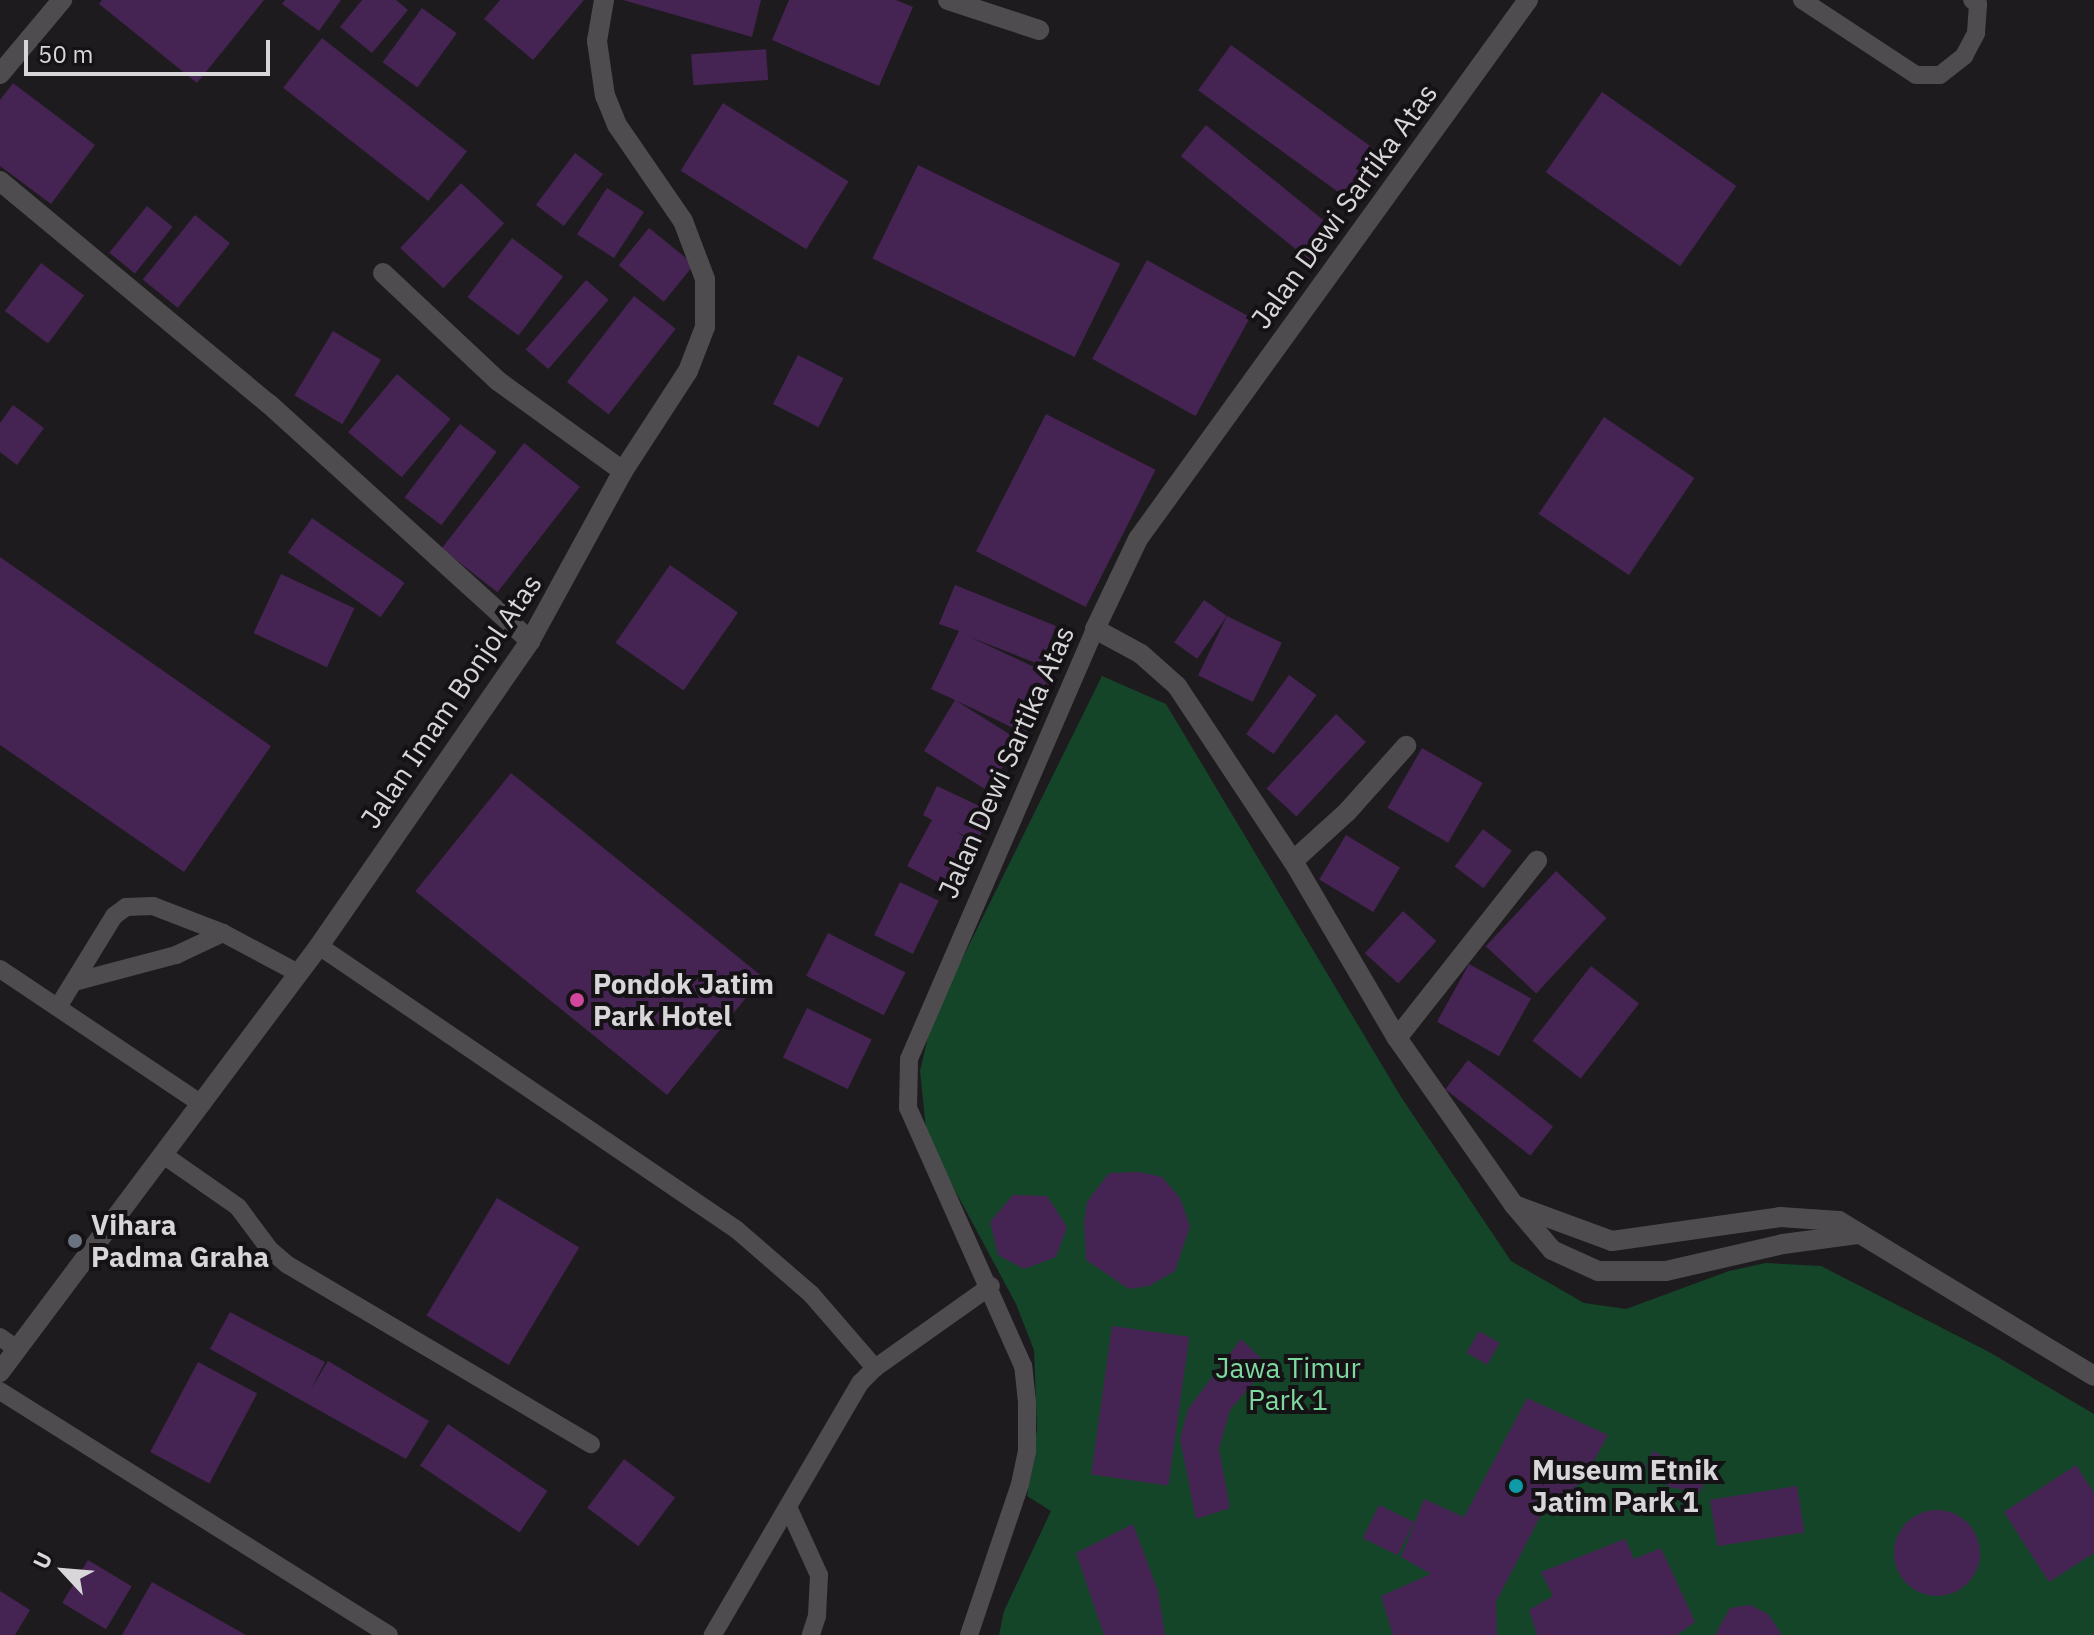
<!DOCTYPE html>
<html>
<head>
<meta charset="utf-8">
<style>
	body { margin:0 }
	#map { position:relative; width:2094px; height:1635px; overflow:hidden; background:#1e1b1e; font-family:"IBM Plex Sans",sans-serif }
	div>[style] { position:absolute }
	.green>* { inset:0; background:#144529 }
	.building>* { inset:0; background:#452352; transform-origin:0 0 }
	.round { border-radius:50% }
	.lane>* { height:18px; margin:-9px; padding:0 9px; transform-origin:9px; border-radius:9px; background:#4f4c4f }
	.street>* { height:20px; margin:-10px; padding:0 10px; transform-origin:10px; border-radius:10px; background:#4f4c4f }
	.dots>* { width:22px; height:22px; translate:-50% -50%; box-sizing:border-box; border:4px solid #151215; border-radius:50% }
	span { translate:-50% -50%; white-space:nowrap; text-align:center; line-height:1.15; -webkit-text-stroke:8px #151215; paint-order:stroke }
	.street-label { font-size:28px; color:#d8d6d8 }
	.poi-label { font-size:28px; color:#d8d6d8; font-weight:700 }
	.left { translate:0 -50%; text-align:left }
	.park-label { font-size:28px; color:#7ed89f }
	.north { position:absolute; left:24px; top:1531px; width:80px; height:80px; -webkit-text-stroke:6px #151215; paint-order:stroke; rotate:296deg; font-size:22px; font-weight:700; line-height:32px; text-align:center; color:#d8d6d8 }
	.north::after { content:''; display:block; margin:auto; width:28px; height:36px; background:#d8d6d8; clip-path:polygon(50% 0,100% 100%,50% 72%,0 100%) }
	.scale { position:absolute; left:24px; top:40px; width:246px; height:36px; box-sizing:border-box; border:4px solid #d8d6d8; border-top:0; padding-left:10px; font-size:24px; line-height:28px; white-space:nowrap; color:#d8d6d8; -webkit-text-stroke:6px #151215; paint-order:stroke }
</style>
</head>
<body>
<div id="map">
	<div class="green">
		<i style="clip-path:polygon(1102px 676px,1166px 704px,1401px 1097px,1511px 1261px,1584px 1303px,1626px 1309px,1729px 1271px,1766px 1263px,1821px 1266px,1989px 1352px,2094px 1414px,2094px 1635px,999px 1635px,1004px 1611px,1051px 1511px,1027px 1496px,1037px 1429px,1034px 1350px,1016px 1304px,927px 1138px,920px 1071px,932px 1020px)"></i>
	</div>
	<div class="building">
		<i style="clip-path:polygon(102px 0,264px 0,197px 83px,99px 4px)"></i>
		<i style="clip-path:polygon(285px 0,341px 0,319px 31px,282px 4px)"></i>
		<i style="clip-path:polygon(362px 0,396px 0,408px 10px,372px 53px,340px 27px)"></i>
		<i style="clip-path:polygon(500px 0,584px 0,533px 60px,484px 19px)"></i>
		<i style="clip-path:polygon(623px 0,761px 0,752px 37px)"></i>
		<i style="clip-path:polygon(789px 0,896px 0,913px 7px,879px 86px,772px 40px)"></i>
		<i style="left:422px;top:8px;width:43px;height:67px;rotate:36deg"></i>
		<i style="left:322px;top:38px;width:184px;height:63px;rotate:38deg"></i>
		<i style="left:1231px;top:45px;width:194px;height:56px;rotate:36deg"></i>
		<i style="left:766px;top:49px;width:31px;height:75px;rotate:86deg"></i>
		<i style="clip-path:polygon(13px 83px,95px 145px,51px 204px,0 166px,0 100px)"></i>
		<i style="left:1602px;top:92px;width:164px;height:98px;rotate:35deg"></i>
		<i style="left:723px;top:103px;width:148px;height:80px;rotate:32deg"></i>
		<i style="left:1206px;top:125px;width:166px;height:40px;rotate:39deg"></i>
		<i style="left:575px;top:153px;width:35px;height:65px;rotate:37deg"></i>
		<i style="left:918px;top:165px;width:225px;height:104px;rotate:26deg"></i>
		<i style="left:461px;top:183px;width:59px;height:89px;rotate:43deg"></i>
		<i style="left:607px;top:188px;width:44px;height:55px;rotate:33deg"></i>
		<i style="left:147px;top:206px;width:33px;height:60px;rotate:39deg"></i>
		<i style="left:195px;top:215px;width:45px;height:83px;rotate:39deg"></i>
		<i style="left:649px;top:228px;width:58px;height:48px;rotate:39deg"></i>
		<i style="left:512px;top:238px;width:64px;height:74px;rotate:37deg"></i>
		<i style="left:1147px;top:260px;width:118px;height:113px;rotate:29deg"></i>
		<i style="left:41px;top:263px;width:54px;height:60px;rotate:37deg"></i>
		<i style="left:586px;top:280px;width:30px;height:92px;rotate:41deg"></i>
		<i style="left:634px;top:296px;width:53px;height:109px;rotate:38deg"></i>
		<i style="left:333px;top:331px;width:56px;height:75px;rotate:31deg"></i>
		<i style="left:798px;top:355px;width:51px;height:55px;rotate:27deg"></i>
		<i style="left:397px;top:374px;width:70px;height:76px;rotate:40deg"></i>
		<i style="clip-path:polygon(13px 405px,44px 428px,17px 465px,0 452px,0 423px)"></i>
		<i style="left:1046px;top:414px;width:123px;height:154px;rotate:27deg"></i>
		<i style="left:1604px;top:417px;width:109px;height:117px;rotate:34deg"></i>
		<i style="left:460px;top:424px;width:46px;height:92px;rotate:37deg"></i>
		<i style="left:524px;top:443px;width:71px;height:134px;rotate:38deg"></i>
		<i style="left:312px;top:518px;width:113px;height:42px;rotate:35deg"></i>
		<i style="clip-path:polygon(0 557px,271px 746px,184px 872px,0 745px)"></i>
		<i style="left:670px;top:565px;width:83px;height:95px;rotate:35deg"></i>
		<i style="left:281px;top:574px;width:81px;height:65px;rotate:25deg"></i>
		<i style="clip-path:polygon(955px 585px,1056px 626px,1041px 665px,970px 637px,1053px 676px,1026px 734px,955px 700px,1019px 740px,988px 791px,924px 751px,955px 700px,931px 689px,959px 631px,939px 624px)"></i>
		<i style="left:1204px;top:600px;width:28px;height:52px;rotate:35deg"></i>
		<i style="left:1227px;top:616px;width:61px;height:66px;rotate:26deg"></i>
		<i style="left:1289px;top:675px;width:34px;height:73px;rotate:36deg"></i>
		<i style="left:1336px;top:714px;width:41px;height:102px;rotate:43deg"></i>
		<i style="left:1422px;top:748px;width:70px;height:69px;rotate:30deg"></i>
		<i style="left:511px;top:773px;width:324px;height:152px;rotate:39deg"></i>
		<i style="clip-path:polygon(937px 786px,992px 812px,977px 842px,955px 831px,972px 842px,949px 888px,907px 866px,932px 820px,923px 815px)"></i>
		<i style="left:1483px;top:829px;width:36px;height:47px;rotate:37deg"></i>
		<i style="left:1346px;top:835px;width:63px;height:52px;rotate:31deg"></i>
		<i style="left:1556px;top:871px;width:69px;height:103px;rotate:43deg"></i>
		<i style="left:900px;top:882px;width:43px;height:59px;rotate:26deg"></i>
		<i style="left:1403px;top:911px;width:45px;height:57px;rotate:42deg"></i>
		<i style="left:828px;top:933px;width:87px;height:48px;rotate:27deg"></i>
		<i style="left:1469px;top:964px;width:71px;height:66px;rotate:29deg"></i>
		<i style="left:1591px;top:966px;width:61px;height:95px;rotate:38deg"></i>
		<i style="left:807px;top:1008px;width:72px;height:55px;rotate:26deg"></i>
		<i style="left:1468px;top:1060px;width:108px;height:37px;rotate:38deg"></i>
		<i style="clip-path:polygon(1139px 1172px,1162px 1177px,1180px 1198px,1190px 1226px,1175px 1271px,1149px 1286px,1129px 1289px,1086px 1260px,1084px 1223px,1087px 1202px,1109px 1173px)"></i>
		<i style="clip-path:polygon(1013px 1195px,1047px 1196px,1067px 1227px,1056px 1257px,1024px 1269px,998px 1255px,990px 1222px)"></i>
		<i style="left:497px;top:1198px;width:96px;height:137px;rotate:31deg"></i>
		<i style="clip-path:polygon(230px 1312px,325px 1362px,311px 1389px,328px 1361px,429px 1421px,406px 1459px,210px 1349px)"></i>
		<i style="left:1112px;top:1326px;width:78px;height:150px;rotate:8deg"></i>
		<i style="left:1479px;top:1331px;width:24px;height:25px;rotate:30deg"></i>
		<i style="clip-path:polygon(1241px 1339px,1268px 1365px,1230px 1410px,1219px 1449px,1230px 1508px,1196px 1519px,1180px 1439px,1188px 1409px)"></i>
		<i style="left:198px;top:1362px;width:67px;height:102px;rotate:28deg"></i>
		<i style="clip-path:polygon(1527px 1398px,1608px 1435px,1583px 1481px,1543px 1511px,1496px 1602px,1497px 1635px,1393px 1635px,1381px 1596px,1431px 1574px,1401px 1557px,1424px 1499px,1464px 1517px)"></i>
		<i style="left:448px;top:1424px;width:120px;height:50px;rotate:34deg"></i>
		<i style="clip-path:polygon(1653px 1451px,1707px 1478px,1699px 1493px,1669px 1487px,1646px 1467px)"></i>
		<i style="left:624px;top:1459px;width:64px;height:61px;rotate:37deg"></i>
		<i style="clip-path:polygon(2076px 1465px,2094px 1493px,2094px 1553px,2049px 1582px,2004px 1512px)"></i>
		<i style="left:1797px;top:1486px;width:47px;height:88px;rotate:81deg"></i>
		<i style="left:1379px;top:1505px;width:39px;height:37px;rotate:26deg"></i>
		<i class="round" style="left:1894px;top:1510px;width:86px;height:86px"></i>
		<i style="clip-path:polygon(1133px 1524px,1158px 1591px,1165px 1635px,1104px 1635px,1076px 1553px)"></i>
		<i style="clip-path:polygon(1625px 1539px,1634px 1559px,1661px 1548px,1695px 1622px,1677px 1635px,1537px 1635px,1529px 1610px,1553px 1596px,1541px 1572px)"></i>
		<i style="left:88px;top:1560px;width:51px;height:50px;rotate:31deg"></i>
		<i style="clip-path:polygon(152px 1582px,246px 1635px,122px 1635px)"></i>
		<i style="clip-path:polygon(0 1591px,30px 1610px,15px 1635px,0 1635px)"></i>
		<i style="clip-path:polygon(1750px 1605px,1768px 1614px,1782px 1635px,1715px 1635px,1730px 1608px)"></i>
	</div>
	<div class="lane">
		<i style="left:1802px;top:0;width:136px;rotate:33.3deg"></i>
		<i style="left:1916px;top:75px;width:24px"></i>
		<i style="left:1940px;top:75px;width:31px;rotate:-38deg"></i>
		<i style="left:1964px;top:56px;width:26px;rotate:-62deg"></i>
		<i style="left:1976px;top:33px;width:29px;rotate:-86deg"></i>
		<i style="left:1978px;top:4px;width:7px;rotate:-146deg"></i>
		<i style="left:319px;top:946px;width:505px;rotate:34.19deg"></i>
		<i style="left:737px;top:1230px;width:98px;rotate:40.9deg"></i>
		<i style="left:811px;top:1294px;width:98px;rotate:49.1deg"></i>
		<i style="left:875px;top:1368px;width:21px;rotate:135deg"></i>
		<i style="left:860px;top:1383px;width:292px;rotate:120.3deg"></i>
		<i style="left:0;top:969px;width:243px;rotate:33.8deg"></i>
		<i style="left:74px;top:982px;width:106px;rotate:-14.8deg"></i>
		<i style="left:176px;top:955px;width:52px;rotate:-25.1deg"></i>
		<i style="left:58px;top:1007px;width:107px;rotate:-58.4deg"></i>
		<i style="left:114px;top:916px;width:15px;rotate:-37deg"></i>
		<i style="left:126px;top:907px;width:27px;rotate:-2deg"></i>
		<i style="left:153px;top:906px;width:75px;rotate:21.1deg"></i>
		<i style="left:223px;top:933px;width:85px;rotate:28.1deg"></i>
		<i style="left:165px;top:1156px;width:89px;rotate:34.9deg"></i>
		<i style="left:238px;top:1207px;width:54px;rotate:53.3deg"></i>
		<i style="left:270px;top:1250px;width:23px;rotate:40deg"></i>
		<i style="left:288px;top:1265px;width:352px;rotate:30.6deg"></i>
		<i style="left:0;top:1337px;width:21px;rotate:35deg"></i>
		<i style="left:875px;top:1368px;width:142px;rotate:-35.3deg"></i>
		<i style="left:0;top:1391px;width:459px;rotate:32.1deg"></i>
		<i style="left:788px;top:1507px;width:75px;rotate:65.5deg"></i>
		<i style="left:819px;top:1575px;width:41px;rotate:92.8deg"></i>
		<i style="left:817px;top:1616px;width:20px;rotate:108deg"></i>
		<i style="left:969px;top:1635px;width:159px;rotate:-71.3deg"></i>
		<i style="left:1020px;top:1484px;width:33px;rotate:-78deg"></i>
		<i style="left:1027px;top:1452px;width:50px;rotate:-90deg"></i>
		<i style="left:1027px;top:1402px;width:36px;rotate:-96deg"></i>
		<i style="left:1023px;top:1366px;width:282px;rotate:-114deg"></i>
		<i style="left:908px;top:1108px;width:49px;rotate:-88.8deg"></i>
		<i style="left:909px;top:1059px;width:469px;rotate:-66.6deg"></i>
	</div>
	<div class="street">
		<i style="left:948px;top:0;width:96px;rotate:18.2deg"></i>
		<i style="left:1528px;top:0;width:665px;rotate:125.89deg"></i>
		<i style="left:1138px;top:539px;width:100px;rotate:115.5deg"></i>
		<i style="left:1095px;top:629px;width:52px;rotate:28.5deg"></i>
		<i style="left:1141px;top:654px;width:48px;rotate:41.6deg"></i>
		<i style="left:1177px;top:686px;width:210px;rotate:56.5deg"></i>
		<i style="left:1293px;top:861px;width:205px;rotate:59.6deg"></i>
		<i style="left:1397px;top:1038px;width:204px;rotate:55deg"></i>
		<i style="left:1514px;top:1205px;width:59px;rotate:49.8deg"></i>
		<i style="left:1552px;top:1250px;width:51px;rotate:24.5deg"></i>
		<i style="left:1598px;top:1271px;width:68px"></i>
		<i style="left:1666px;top:1271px;width:120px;rotate:-13deg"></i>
		<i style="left:1783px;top:1244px;width:77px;rotate:-7.5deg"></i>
		<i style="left:0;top:74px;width:97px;rotate:-50deg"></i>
		<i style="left:0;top:181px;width:349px;rotate:39.7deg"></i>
		<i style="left:269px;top:404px;width:353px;rotate:42.2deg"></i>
		<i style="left:383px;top:273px;width:158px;rotate:43.2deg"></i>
		<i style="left:498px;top:381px;width:154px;rotate:35.8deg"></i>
		<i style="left:1293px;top:861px;width:73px;rotate:-42.2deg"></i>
		<i style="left:1347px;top:812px;width:89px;rotate:-48.2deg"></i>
		<i style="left:1397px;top:1038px;width:226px;rotate:-51.7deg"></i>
		<i style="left:1514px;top:1205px;width:104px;rotate:20.2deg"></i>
		<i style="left:1612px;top:1241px;width:170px;rotate:-8.1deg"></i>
		<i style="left:1780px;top:1217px;width:59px;rotate:3.9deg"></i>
		<i style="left:1839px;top:1221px;width:298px;rotate:31.3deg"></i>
		<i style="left:0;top:1372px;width:532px;rotate:-53.17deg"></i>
		<i style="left:319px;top:946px;width:371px;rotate:-55.3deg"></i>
		<i style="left:530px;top:641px;width:194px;rotate:-61.3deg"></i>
		<i style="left:623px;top:471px;width:119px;rotate:-57deg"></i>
		<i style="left:688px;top:371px;width:47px;rotate:-68.9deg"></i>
		<i style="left:705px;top:327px;width:48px;rotate:-90deg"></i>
		<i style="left:705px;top:279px;width:62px;rotate:-110.8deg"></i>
		<i style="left:683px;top:221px;width:116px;rotate:-124.5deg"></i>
		<i style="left:617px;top:125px;width:31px;rotate:-112deg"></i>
		<i style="left:605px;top:96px;width:56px;rotate:-98.3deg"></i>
		<i style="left:597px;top:41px;width:42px;rotate:-80.3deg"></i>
	</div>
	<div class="dots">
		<i style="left:577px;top:1000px;background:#d1479c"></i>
		<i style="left:75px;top:1241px;background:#6b7280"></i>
		<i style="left:1516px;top:1486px;background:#0f9aa8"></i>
	</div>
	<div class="street-label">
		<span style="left:1344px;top:206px;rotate:-54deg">Jalan Dewi Sartika Atas</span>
		<span style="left:451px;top:701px;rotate:-56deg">Jalan Imam Bonjol Atas</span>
		<span style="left:1006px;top:762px;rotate:-66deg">Jalan Dewi Sartika Atas</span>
	</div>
	<div class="poi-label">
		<span class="left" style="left:593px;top:1000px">Pondok Jatim<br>Park Hotel</span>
		<span class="left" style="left:91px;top:1241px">Vihara<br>Padma Graha</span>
		<span class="left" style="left:1532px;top:1486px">Museum Etnik<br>Jatim Park 1</span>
	</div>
	<div class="park-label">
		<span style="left:1288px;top:1384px">Jawa Timur<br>Park 1</span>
	</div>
	<div class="north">U</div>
	<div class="scale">50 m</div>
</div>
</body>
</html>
